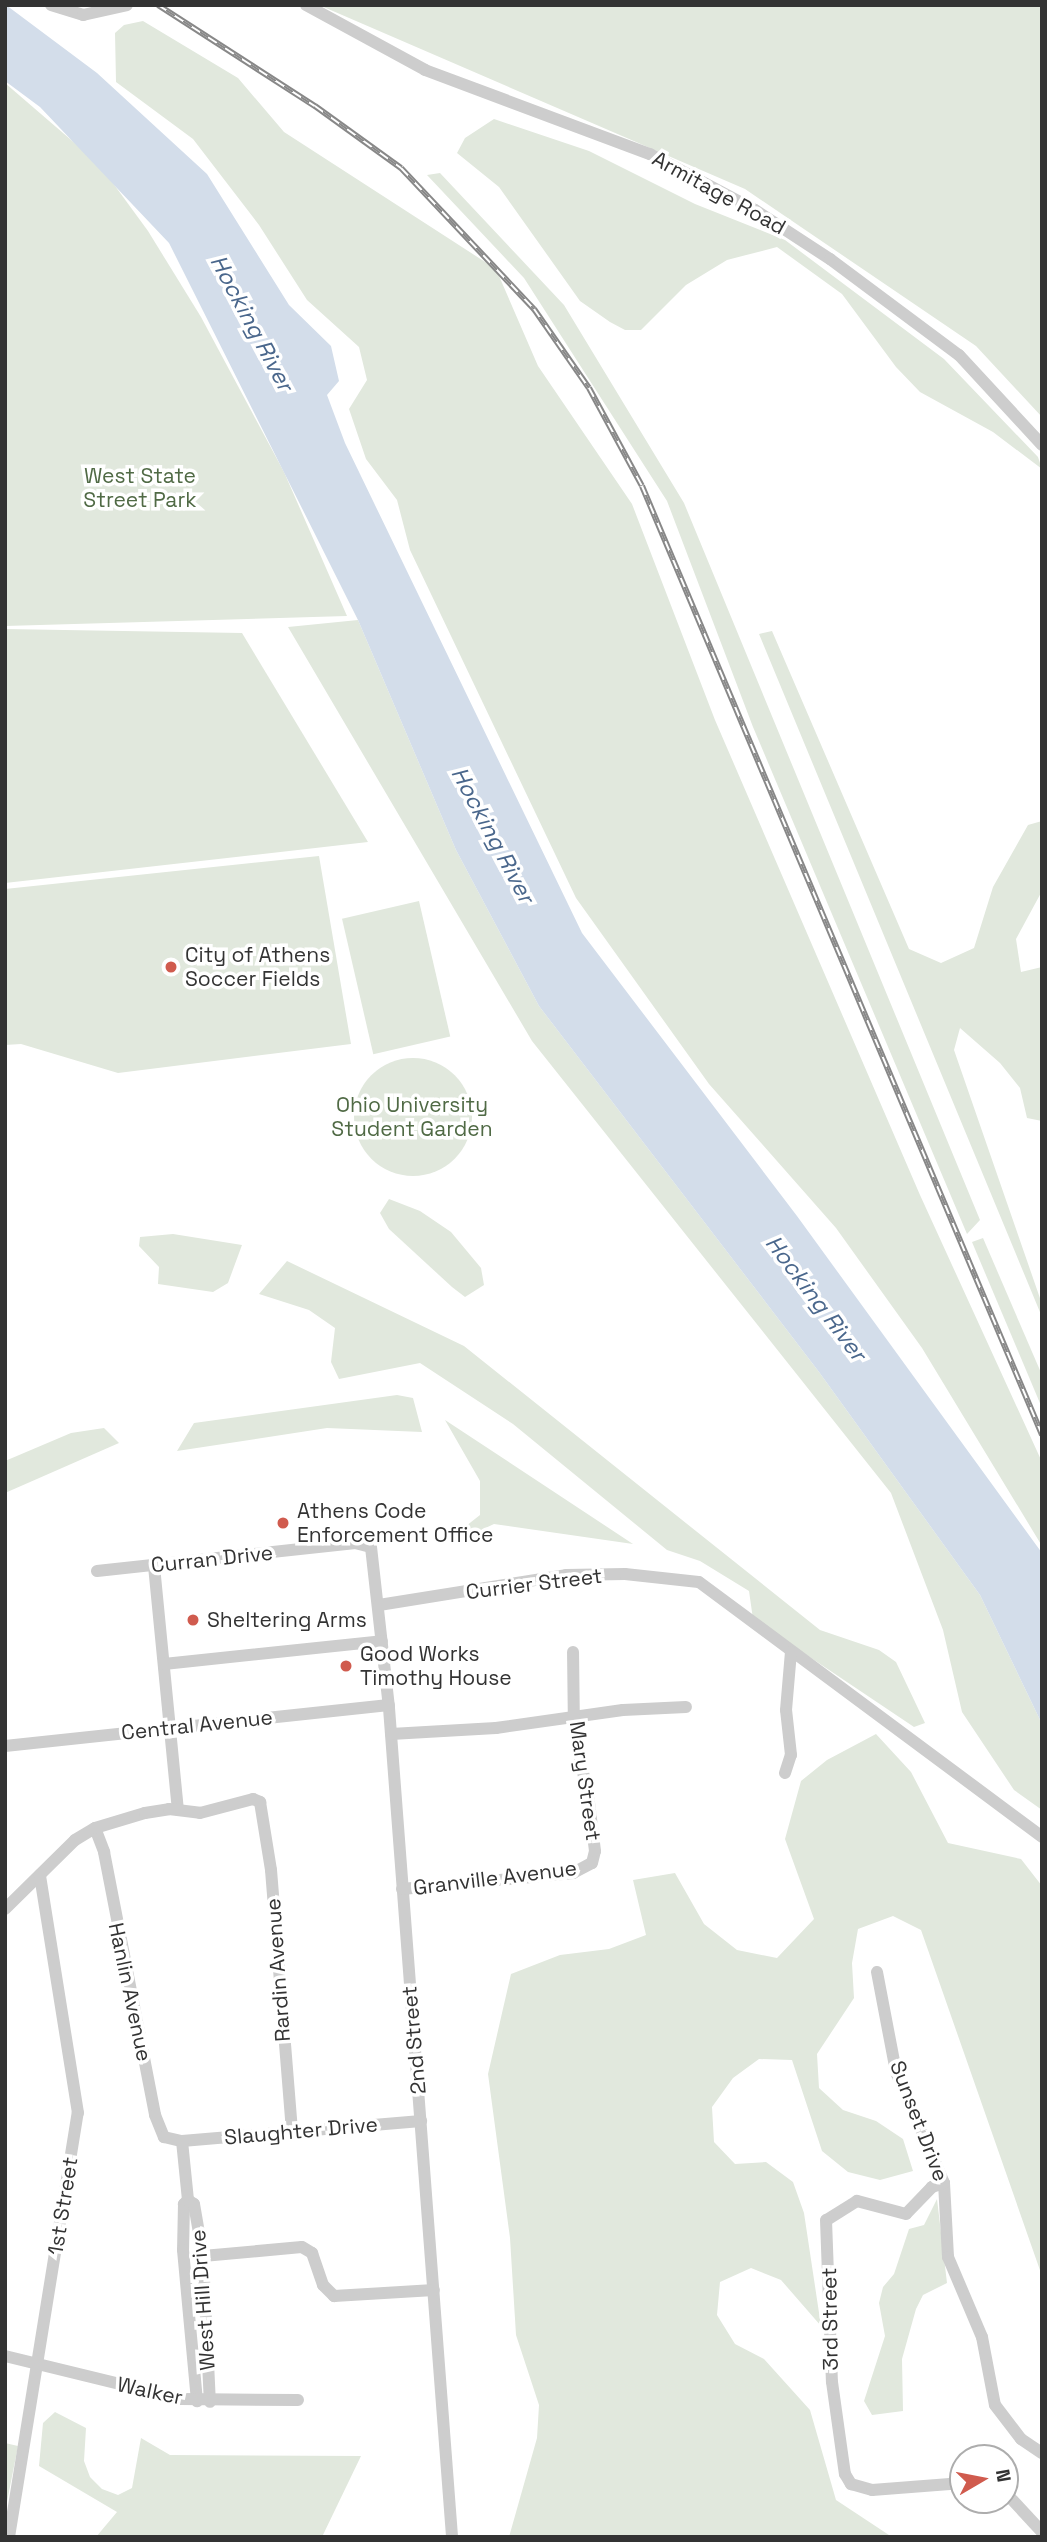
<!DOCTYPE html>
<html>
<head>
<meta charset="utf-8">
<style>
	body { margin:0 }
	#map { position:relative; width:1047px; height:2542px; overflow:hidden; background:#fff; font-family:"Space Grotesk",sans-serif }
	div>[style] { position:absolute }
	.green>* { inset:0; background:#e1e8dd; transform-origin:0 0 }
	.round { border-radius:50% }
	.water>* { inset:0; background:#d3ddea }
	.street>* { height:12px; margin:-6px; padding:0 6px; transform-origin:6px; border-radius:6px; background:#cdcdcd }
	.rail>* { height:6px; margin-top:-3px; transform-origin:0; background:repeating-linear-gradient(90deg,#fff 0 10px,#888 0 20px); box-sizing:border-box; border-block:2px solid #888 }
	.dots>* { width:19px; height:19px; translate:-50% -50%; box-sizing:border-box; border:4px solid #fff; border-radius:50% }
	span { translate:-50% -50%; white-space:nowrap; text-align:center; line-height:1.15; -webkit-text-stroke:7px #fff; paint-order:stroke }
	.street-label { font-size:21px; color:#333 }
	.park-label { font-size:21px; color:#506a45 }
	.poi-label { font-size:21px; color:#333 }
	.left { translate:0 -50%; text-align:left }
	.water-label { font-size:23px; color:#4a678c; font-style:italic }
	.frame { position:absolute; inset:0; border:7px solid #333; pointer-events:none }
	.north { position:absolute; left:949px; top:2444px; width:70px; height:70px; box-sizing:border-box; background:#fff; border:2px solid #adadad; border-radius:50%; rotate:80deg; font-size:19px; font-weight:700; line-height:28px; text-align:center; color:#333 }
	.north::after { content:''; display:block; margin:auto; width:24px; height:32px; background:#d05b4e; clip-path:polygon(50% 0,100% 100%,50% 72%,0 100%) }
</style>
</head>
<body>
<div id="map">
	<div class="green">
		<i style="clip-path:polygon(319px 5px,1042px 5px,1042px 417px,976px 346px,745px 189px)"></i>
		<i style="clip-path:polygon(143px 21px,238px 78px,284px 132px,496px 269px,538px 366px,632px 504px,715px 720px,920px 1195px,1042px 1462px,1042px 1546px,922px 1348px,836px 1228px,709px 1084px,576px 898px,410px 550px,397px 500px,366px 459px,349px 409px,367px 380px,359px 347px,307px 300px,259px 225px,193px 139px,116px 82px,115px 33px,124px 25px)"></i>
		<i style="clip-path:polygon(5px 83px,99px 164px,148px 231px,201px 317px,284px 472px,347px 616px,5px 626px)"></i>
		<i style="clip-path:polygon(494px 119px,589px 151px,695px 204px,785px 240px,944px 359px,1038px 457px,1042px 469px,993px 432px,920px 392px,896px 367px,842px 294px,777px 247px,727px 260px,686px 285px,641px 330px,625px 330px,610px 322px,580px 301px,499px 187px,457px 153px,465px 138px)"></i>
		<i style="clip-path:polygon(440px 173px,564px 305px,684px 503px,980px 1220px,967px 1234px,753px 727px,667px 501px,524px 278px,427px 175px)"></i>
		<i style="clip-path:polygon(358px 620px,456px 850px,539px 1006px,819px 1372px,980px 1595px,1042px 1724px,1042px 1810px,1014px 1790px,962px 1712px,943px 1630px,891px 1493px,532px 1041px,288px 627px)"></i>
		<i style="clip-path:polygon(5px 629px,242px 633px,368px 842px,5px 883px)"></i>
		<i style="clip-path:polygon(772px 631px,909px 949px,941px 963px,974px 948px,993px 887px,1028px 825px,1042px 821px,1042px 891px,1016px 939px,1021px 972px,1042px 967px,1042px 1121px,1027px 1118px,1020px 1088px,1000px 1063px,960px 1028px,954px 1050px,1042px 1304px,1042px 1317px,759px 634px)"></i>
		<i style="clip-path:polygon(319px 856px,351px 1044px,118px 1073px,21px 1044px,5px 1045px,5px 889px)"></i>
		<i style="left:419px;top:901px;width:139px;height:79px;rotate:77deg"></i>
		<i class="round" style="left:354px;top:1058px;width:118px;height:118px"></i>
		<i style="clip-path:polygon(389px 1199px,420px 1211px,451px 1232px,481px 1268px,484px 1285px,465px 1297px,452px 1287px,389px 1229px,380px 1213px)"></i>
		<i style="clip-path:polygon(173px 1234px,242px 1245px,228px 1283px,213px 1292px,158px 1284px,159px 1267px,139px 1246px,140px 1237px)"></i>
		<i style="clip-path:polygon(983px 1238px,1042px 1375px,1042px 1408px,972px 1242px)"></i>
		<i style="clip-path:polygon(287px 1261px,464px 1346px,820px 1630px,879px 1650px,896px 1662px,925px 1723px,914px 1727px,753px 1619px,749px 1591px,700px 1561px,667px 1550px,513px 1424px,420px 1363px,339px 1379px,331px 1362px,335px 1328px,309px 1310px,259px 1294px)"></i>
		<i style="clip-path:polygon(397px 1395px,413px 1398px,422px 1432px,327px 1428px,177px 1451px,194px 1423px)"></i>
		<i style="clip-path:polygon(445px 1420px,633px 1544px,494px 1524px,479px 1531px,468px 1543px,466px 1526px,480px 1515px,480px 1481px)"></i>
		<i style="clip-path:polygon(104px 1428px,119px 1443px,5px 1493px,5px 1461px,71px 1433px)"></i>
		<i style="clip-path:polygon(876px 1734px,911px 1772px,948px 1843px,1021px 1859px,1042px 1886px,1042px 2276px,921px 1930px,893px 1916px,858px 1929px,852px 1963px,854px 1998px,817px 2054px,819px 2088px,843px 2110px,876px 2121px,903px 2139px,913px 2171px,880px 2180px,848px 2172px,822px 2151px,792px 2060px,759px 2059px,733px 2078px,712px 2107px,714px 2142px,735px 2164px,766px 2162px,793px 2182px,804px 2213px,821px 2326px,781px 2280px,751px 2268px,720px 2282px,717px 2315px,735px 2344px,764px 2359px,810px 2410px,836px 2500px,892px 2537px,509px 2537px,537px 2438px,539px 2405px,516px 2335px,510px 2238px,488px 2074px,511px 1974px,560px 1955px,609px 1949px,646px 1935px,633px 1880px,675px 1873px,704px 1924px,737px 1950px,777px 1958px,814px 1919px,785px 1839px,801px 1781px,827px 1760px)"></i>
		<i style="clip-path:polygon(937px 2199px,947px 2283px,923px 2295px,916px 2309px,902px 2359px,903px 2411px,872px 2415px,864px 2401px,885px 2336px,879px 2303px,883px 2287px,894px 2274px,909px 2229px,924px 2225px)"></i>
		<i style="clip-path:polygon(55px 2412px,86px 2428px,84px 2461px,90px 2477px,102px 2489px,118px 2495px,132px 2488px,141px 2438px,170px 2455px,361px 2456px,322px 2537px,96px 2537px,117px 2512px,39px 2466px,43px 2423px)"></i>
		<i style="clip-path:polygon(5px 2443px,18px 2446px,5px 2512px)"></i>
	</div>
	<div class="water">
		<i style="clip-path:polygon(6px 5px,97px 73px,207px 174px,289px 305px,331px 346px,339px 381px,327px 395px,345px 443px,582px 933px,797px 1216px,1042px 1553px,1042px 1724px,980px 1595px,819px 1372px,539px 1006px,456px 850px,358px 620px,169px 243px,40px 107px,5px 81px)"></i>
	</div>
	<div class="street">
		<i style="left:51px;top:5px;width:34px;rotate:17deg"></i>
		<i style="left:83px;top:15px;width:45px;rotate:-12.8deg"></i>
		<i style="left:306px;top:5px;width:136px;rotate:28.6deg"></i>
		<i style="left:425px;top:70px;width:240px;rotate:20.5deg"></i>
		<i style="left:650px;top:154px;width:119px;rotate:28.1deg"></i>
		<i style="left:755px;top:210px;width:90px;rotate:33.2deg"></i>
		<i style="left:830px;top:259px;width:161px;rotate:36.7deg"></i>
		<i style="left:959px;top:355px;width:122px;rotate:47.3deg"></i>
		<i style="left:154px;top:1566px;width:245px;rotate:84.4deg"></i>
		<i style="left:97px;top:1571px;width:260px;rotate:-6.2deg"></i>
		<i style="left:355px;top:1543px;width:16px;rotate:14deg"></i>
		<i style="left:371px;top:1547px;width:162px;rotate:83.6deg"></i>
		<i style="left:389px;top:1708px;width:831px;rotate:85.65deg"></i>
		<i style="left:379px;top:1605px;width:189px;rotate:-9.1deg"></i>
		<i style="left:566px;top:1575px;width:59px;rotate:-1deg"></i>
		<i style="left:625px;top:1574px;width:74px;rotate:6.2deg"></i>
		<i style="left:699px;top:1582px;width:427px;rotate:36.6deg"></i>
		<i style="left:164px;top:1664px;width:219px;rotate:-6deg"></i>
		<i style="left:391px;top:1734px;width:105px;rotate:-3.3deg"></i>
		<i style="left:496px;top:1728px;width:128px;rotate:-8.1deg"></i>
		<i style="left:623px;top:1710px;width:63px;rotate:-2.7deg"></i>
		<i style="left:5px;top:1746px;width:386px;rotate:-6.1deg"></i>
		<i style="left:785px;top:1773px;width:19px;rotate:-72deg"></i>
		<i style="left:791px;top:1755px;width:45px;rotate:-96.3deg"></i>
		<i style="left:786px;top:1710px;width:58px;rotate:-85.1deg"></i>
		<i style="left:95px;top:1828px;width:26px;rotate:69deg"></i>
		<i style="left:104px;top:1852px;width:268px;rotate:79deg"></i>
		<i style="left:155px;top:2115px;width:24px;rotate:68deg"></i>
		<i style="left:164px;top:2137px;width:18px;rotate:13deg"></i>
		<i style="left:182px;top:2141px;width:240px;rotate:-4.8deg"></i>
		<i style="left:402px;top:1889px;width:172px;rotate:-5.3deg"></i>
		<i style="left:573px;top:1873px;width:21px;rotate:-28deg"></i>
		<i style="left:592px;top:1863px;width:12px;rotate:-76deg"></i>
		<i style="left:595px;top:1851px;width:56px;rotate:-97.1deg"></i>
		<i style="left:588px;top:1795px;width:66px;rotate:-102.3deg"></i>
		<i style="left:574px;top:1731px;width:79px;rotate:-90.7deg"></i>
		<i style="left:5px;top:1909px;width:98px;rotate:-44.6deg"></i>
		<i style="left:75px;top:1840px;width:23px;rotate:-31deg"></i>
		<i style="left:95px;top:1828px;width:52px;rotate:-16.7deg"></i>
		<i style="left:145px;top:1813px;width:24px;rotate:-9deg"></i>
		<i style="left:169px;top:1809px;width:31px;rotate:7deg"></i>
		<i style="left:200px;top:1813px;width:55px;rotate:-14.8deg"></i>
		<i style="left:253px;top:1799px;width:8px;rotate:23deg"></i>
		<i style="left:260px;top:1802px;width:69px;rotate:80.8deg"></i>
		<i style="left:271px;top:1870px;width:262px;rotate:85.4deg"></i>
		<i style="left:877px;top:1972px;width:102px;rotate:79.2deg"></i>
		<i style="left:896px;top:2072px;width:121px;rotate:66.6deg"></i>
		<i style="left:944px;top:2183px;width:74px;rotate:86.9deg"></i>
		<i style="left:948px;top:2257px;width:87px;rotate:67deg"></i>
		<i style="left:982px;top:2337px;width:69px;rotate:79.2deg"></i>
		<i style="left:995px;top:2405px;width:43px;rotate:52.6deg"></i>
		<i style="left:1021px;top:2439px;width:25px;rotate:34deg"></i>
		<i style="left:182px;top:2141px;width:59px;rotate:84.2deg"></i>
		<i style="left:188px;top:2200px;width:6px;rotate:135deg"></i>
		<i style="left:184px;top:2204px;width:46px;rotate:91.2deg"></i>
		<i style="left:183px;top:2250px;width:152px;rotate:84.7deg"></i>
		<i style="left:944px;top:2183px;width:13px;rotate:162deg"></i>
		<i style="left:932px;top:2187px;width:37px;rotate:134deg"></i>
		<i style="left:906px;top:2214px;width:51px;rotate:-165.1deg"></i>
		<i style="left:857px;top:2201px;width:36px;rotate:148deg"></i>
		<i style="left:826px;top:2220px;width:162px;rotate:87.9deg"></i>
		<i style="left:832px;top:2382px;width:93px;rotate:82deg"></i>
		<i style="left:845px;top:2474px;width:12px;rotate:59deg"></i>
		<i style="left:851px;top:2484px;width:22px;rotate:16deg"></i>
		<i style="left:872px;top:2490px;width:91px;rotate:-4.4deg"></i>
		<i style="left:188px;top:2200px;width:7px;rotate:34deg"></i>
		<i style="left:194px;top:2204px;width:53px;rotate:80.2deg"></i>
		<i style="left:203px;top:2256px;width:146px;rotate:87.3deg"></i>
		<i style="left:203px;top:2256px;width:99px;rotate:-5.2deg"></i>
		<i style="left:302px;top:2247px;width:12px;rotate:31deg"></i>
		<i style="left:312px;top:2253px;width:34px;rotate:71deg"></i>
		<i style="left:323px;top:2285px;width:16px;rotate:45deg"></i>
		<i style="left:334px;top:2296px;width:100px;rotate:-3.4deg"></i>
		<i style="left:5px;top:2356px;width:181px;rotate:13.7deg"></i>
		<i style="left:181px;top:2399px;width:117px;rotate:0.5deg"></i>
		<i style="left:1005px;top:2492px;width:54px;rotate:47.2deg"></i>
		<i style="left:9px;top:2537px;width:430px;rotate:-80.8deg"></i>
		<i style="left:78px;top:2113px;width:241px;rotate:-99.1deg"></i>
	</div>
	<div class="rail">
		<i style="left:158px;top:5px;width:187px;rotate:32.8deg"></i>
		<i style="left:315px;top:106px;width:106px;rotate:35.8deg"></i>
		<i style="left:401px;top:168px;width:194px;rotate:46.7deg"></i>
		<i style="left:534px;top:309px;width:96px;rotate:55.2deg"></i>
		<i style="left:589px;top:388px;width:111px;rotate:61.6deg"></i>
		<i style="left:642px;top:486px;width:1030px;rotate:67.14deg"></i>
	</div>
	<div class="dots">
		<i style="left:171px;top:967px;background:#d05b4e"></i>
		<i style="left:283px;top:1523px;background:#d05b4e"></i>
		<i style="left:193px;top:1620px;background:#d05b4e"></i>
		<i style="left:346px;top:1666px;background:#d05b4e"></i>
	</div>
	<div class="street-label">
		<span style="left:719px;top:193px;rotate:29deg">Armitage Road</span>
		<span style="left:212px;top:1559px;rotate:-6deg">Curran Drive</span>
		<span style="left:534px;top:1584px;rotate:-7deg">Currier Street</span>
		<span style="left:197px;top:1725px;rotate:-6deg">Central Avenue</span>
		<span style="left:585px;top:1781px;rotate:82deg">Mary Street</span>
		<span style="left:495px;top:1878px;rotate:-7deg">Granville Avenue</span>
		<span style="left:278px;top:1970px;rotate:-94deg">Rardin Avenue</span>
		<span style="left:130px;top:1992px;rotate:78deg">Hanlin Avenue</span>
		<span style="left:414px;top:2040px;rotate:-95deg">2nd Street</span>
		<span style="left:919px;top:2121px;rotate:69deg">Sunset Drive</span>
		<span style="left:301px;top:2131px;rotate:-5deg">Slaughter Drive</span>
		<span style="left:63px;top:2206px;rotate:-81deg">1st Street</span>
		<span style="left:203px;top:2300px;rotate:-94deg">West Hill Drive</span>
		<span style="left:830px;top:2319px;rotate:-91deg">3rd Street</span>
		<span style="left:150px;top:2391px;rotate:12deg">Walker</span>
	</div>
	<div class="park-label">
		<span style="left:140px;top:488px">West State<br>Street Park</span>
		<span style="left:412px;top:1117px">Ohio University<br>Student Garden</span>
	</div>
	<div class="poi-label">
		<span class="left" style="left:185px;top:967px">City of Athens<br>Soccer Fields</span>
		<span class="left" style="left:297px;top:1523px">Athens Code<br>Enforcement Office</span>
		<span class="left" style="left:207px;top:1620px">Sheltering Arms</span>
		<span class="left" style="left:360px;top:1666px">Good Works<br>Timothy House</span>
	</div>
	<div class="water-label">
		<span style="left:252px;top:323px;rotate:62deg">Hocking River</span>
		<span style="left:493px;top:835px;rotate:62deg">Hocking River</span>
		<span style="left:816px;top:1298px;rotate:53deg">Hocking River</span>
	</div>
	<div class="frame"></div>
	<div class="north">N</div>
</div>
</body>
</html>
